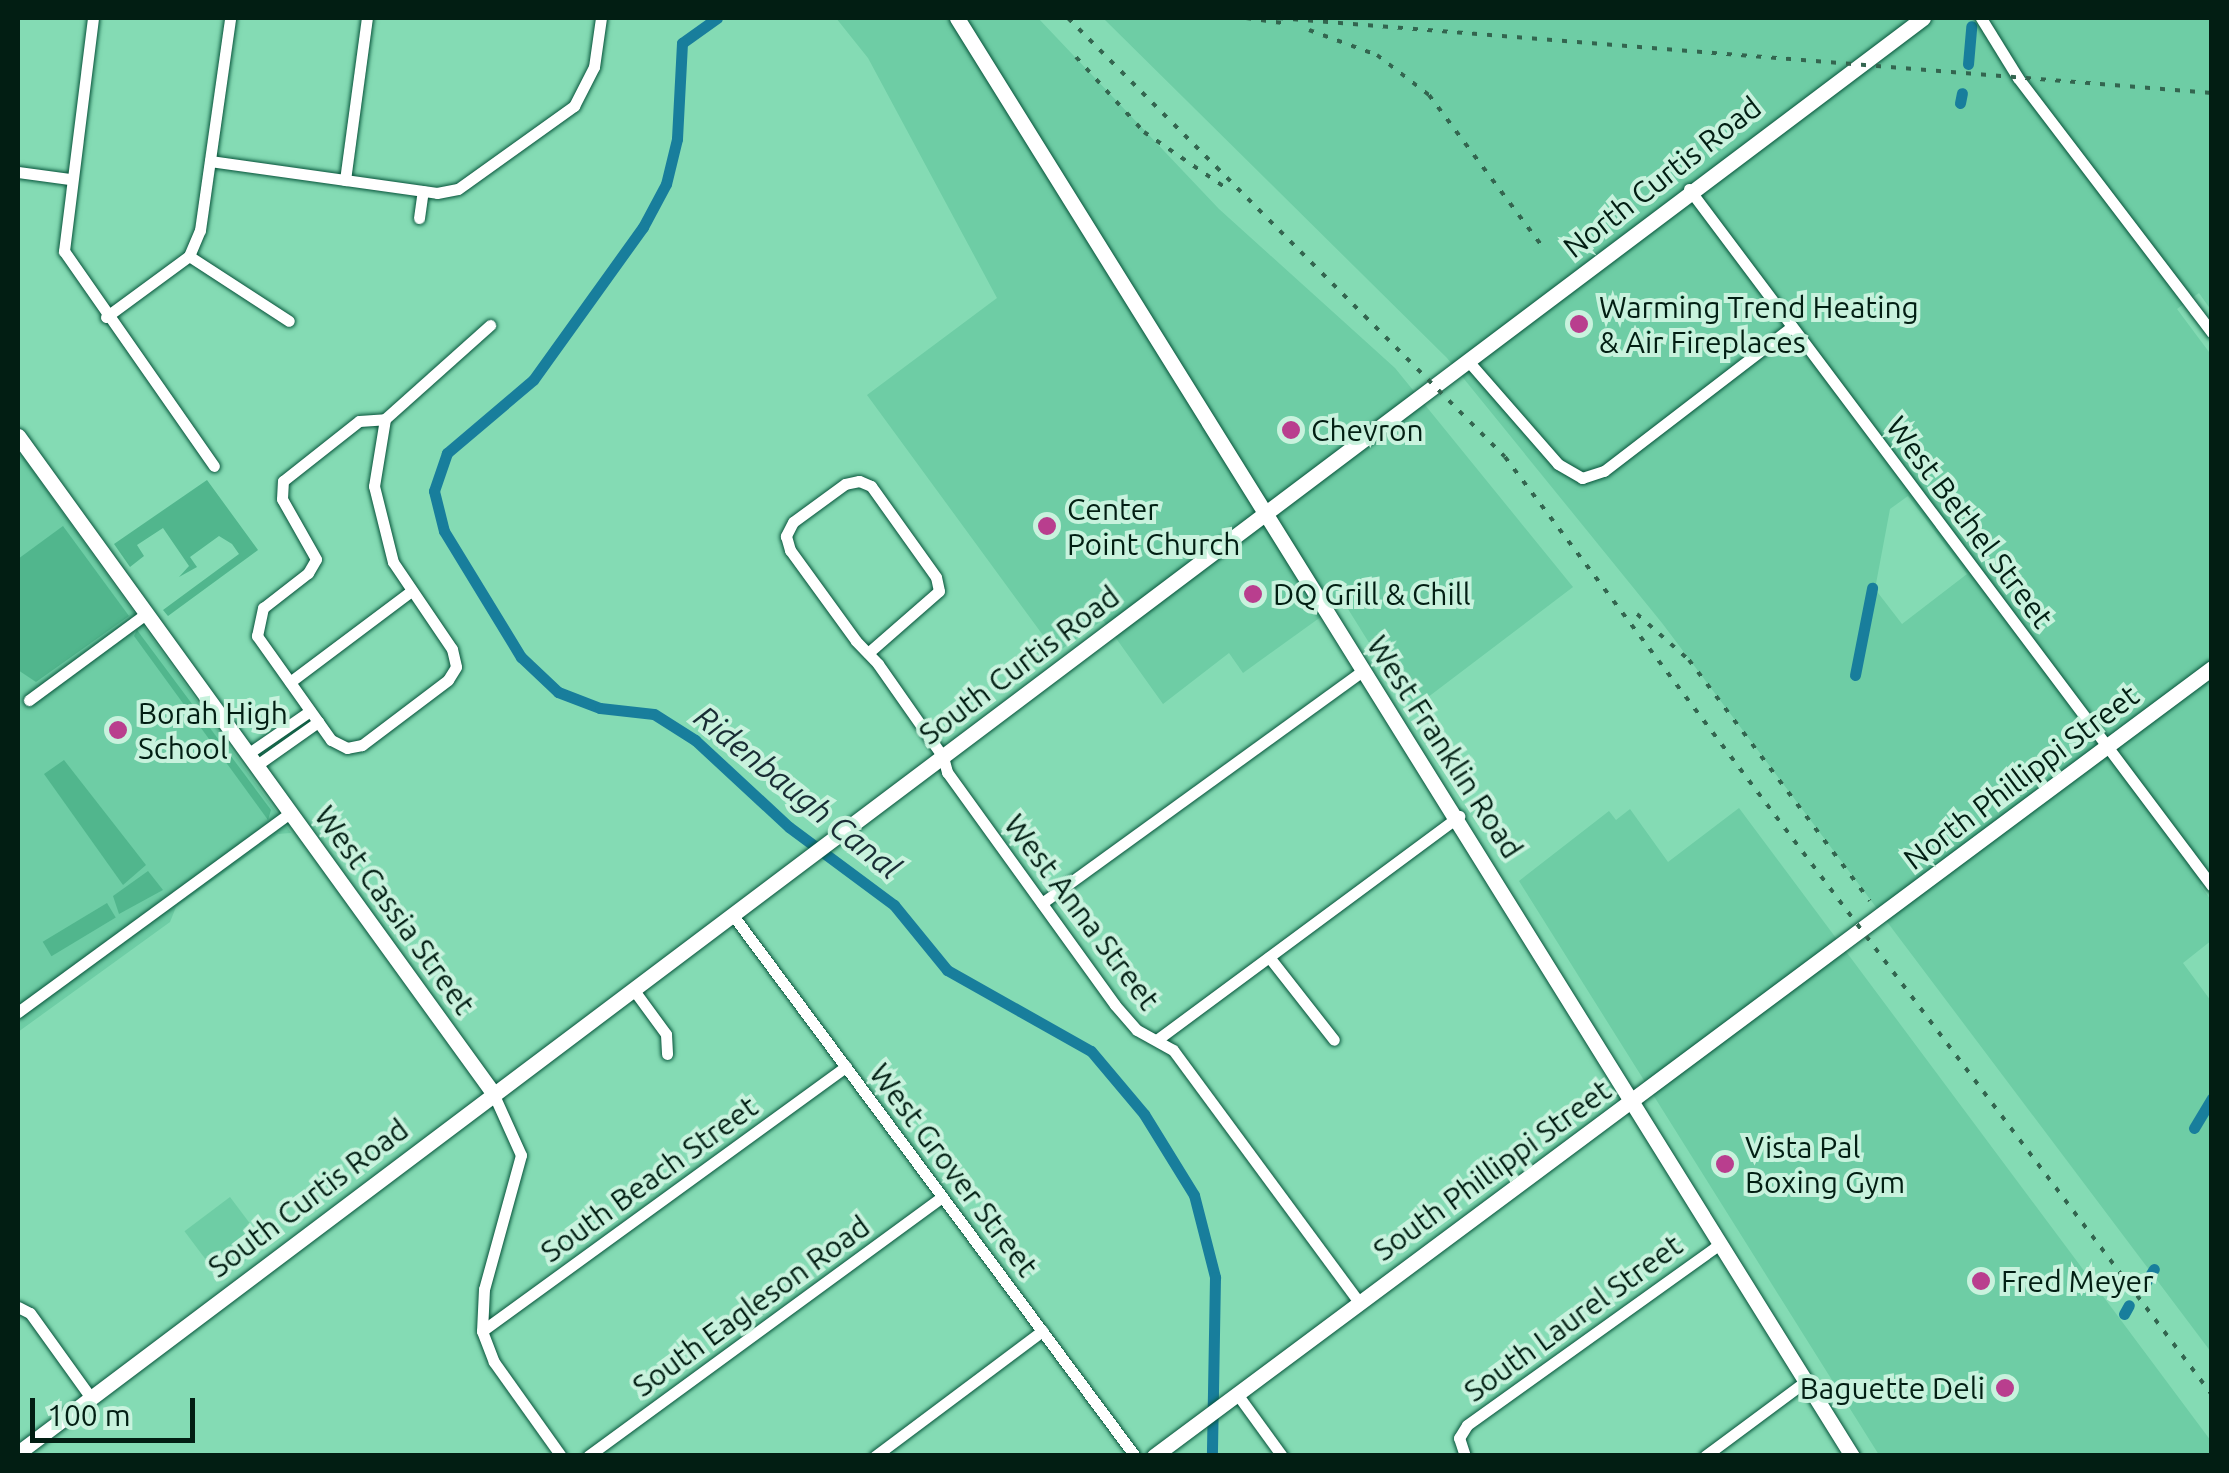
<!DOCTYPE html>
<html>
<head>
<meta charset="utf-8">
<style>
	body { margin:0 }
	#map { position:relative; width:2229px; height:1473px; overflow:hidden; background:#84dbb4; font-family:Ubuntu,sans-serif }
	div>[style] { position:absolute }
	.built>* { inset:0; background:#6ecda5; transform-origin:0 0 }
	.green>* { inset:0; background:#51b68d; transform-origin:0 0 }
	.canal>* { height:11px; margin:-5.5px; padding:0 5.5px; transform-origin:5.5px; border-radius:5.5px; background:#187e9c }
	.roads { filter:drop-shadow(0 0 2px #06533a) drop-shadow(0 0 2px #06533a) }
	.street>* { height:11px; margin:-5.5px; padding:0 5.5px; transform-origin:5.5px; border-radius:5.5px; background:#fff }
	.secondary>* { height:15px; margin:-7.5px; padding:0 7.5px; transform-origin:7.5px; border-radius:7.5px; background:#fff }
	.rail>* { height:4px; margin-top:-2px; transform-origin:0; background:repeating-linear-gradient(90deg,#33654f 0 5px,transparent 0 15px) }
	.dots>* { width:28px; height:28px; translate:-50% -50%; box-sizing:border-box; border:5px solid #c8f2dd; border-radius:50% }
	span { translate:-50% -50%; white-space:nowrap; text-align:center; line-height:1.15; -webkit-text-stroke:8px #c8f2dd; paint-order:stroke }
	.street-label { font-size:30px; color:#021e13 }
	.poi-label { font-size:30px; color:#021e13 }
	.left { translate:0 -50%; text-align:left }
	.right { translate:-100% -50%; text-align:right }
	.water-label { font-size:32px; color:#192d35; font-style:italic }
	.frame { position:absolute; inset:0; border:20px solid #021e13; pointer-events:none }
	.scale { position:absolute; left:30px; top:1398px; width:165px; height:45px; box-sizing:border-box; border:5px solid #021e13; border-top:0; padding-left:12px; font-size:30px; line-height:35px; white-space:nowrap; color:#021e13; -webkit-text-stroke:8px #c8f2dd; paint-order:stroke }
</style>
</head>
<body>
<div id="map">
	<div class="built">
		<i style="clip-path:polygon(836px 18px,1038px 18px,1219px 209px,1395px 368px,1573px 587px,1411px 710px,1343px 601px,1243px 673px,1229px 653px,1163px 704px,1103px 620px,1056px 653px,867px 395px,997px 298px,868px 58px)"></i>
		<i style="clip-path:polygon(evenodd,1103px 18px,2211px 18px,2211px 310px,2199px 293px,2177px 309px,2212px 356px,2212px 876px,2200px 885px,2211px 900px,2212px 940px,2183px 963px,2211px 1001px,2211px 1352px,1662px 623px,1447px 358px,1103px 18px,1908px 496px,1967px 574px,1902px 624px,1875px 589px,1890px 509px,1908px 496px)"></i>
		<i style="clip-path:polygon(18px 450px,291px 833px,278px 834px,176px 907px,170px 922px,18px 1032px)"></i>
		<i style="clip-path:polygon(1739px 808px,2211px 1441px,2211px 1455px,1879px 1455px,1519px 881px,1609px 811px,1616px 820px,1630px 809px,1668px 862px)"></i>
		<i style="left:230px;top:1197px;width:60px;height:57px;rotate:53deg"></i>
	</div>
	<div class="green">
		<i style="clip-path:polygon(207px 480px,258px 550px,168px 616px,163px 610px,239px 554px,232px 544px,219px 536px,190px 557px,197px 567px,179px 577px,189px 566px,163px 528px,137px 545px,144px 556px,130px 567px,114px 544px)"></i>
		<i style="clip-path:polygon(63px 526px,129px 616px,36px 682px,18px 670px,18px 559px)"></i>
		<i style="clip-path:polygon(137px 630px,271px 810px,268px 820px,134px 636px)"></i>
		<i style="clip-path:polygon(64px 760px,146px 865px,123px 885px,44px 774px)"></i>
		<i style="clip-path:polygon(148px 871px,163px 890px,119px 914px,113px 896px)"></i>
		<i style="left:107px;top:903px;width:17px;height:75px;rotate:59deg"></i>
	</div>
	<div class="canal">
		<i style="left:717px;top:18px;width:43px;rotate:144.5deg"></i>
		<i style="left:682px;top:43px;width:96px;rotate:93deg"></i>
		<i style="left:677px;top:139px;width:46px;rotate:103.7deg"></i>
		<i style="left:666px;top:184px;width:49px;rotate:118.1deg"></i>
		<i style="left:643px;top:227px;width:188px;rotate:125.7deg"></i>
		<i style="left:533px;top:380px;width:113px;rotate:139.7deg"></i>
		<i style="left:447px;top:453px;width:40px;rotate:108.9deg"></i>
		<i style="left:434px;top:491px;width:41px;rotate:76deg"></i>
		<i style="left:444px;top:531px;width:148px;rotate:58.6deg"></i>
		<i style="left:521px;top:657px;width:51px;rotate:43.4deg"></i>
		<i style="left:558px;top:692px;width:45px;rotate:20.9deg"></i>
		<i style="left:600px;top:708px;width:54px;rotate:6.3deg"></i>
		<i style="left:654px;top:714px;width:49px;rotate:32.4deg"></i>
		<i style="left:695px;top:740px;width:128px;rotate:42.8deg"></i>
		<i style="left:789px;top:827px;width:131px;rotate:36.6deg"></i>
		<i style="left:894px;top:905px;width:84px;rotate:50.8deg"></i>
		<i style="left:947px;top:970px;width:165px;rotate:29.4deg"></i>
		<i style="left:1091px;top:1051px;width:82px;rotate:49.9deg"></i>
		<i style="left:1144px;top:1114px;width:95px;rotate:58.3deg"></i>
		<i style="left:1194px;top:1195px;width:85px;rotate:75.6deg"></i>
		<i style="left:1215px;top:1277px;width:179px;rotate:91deg"></i>
		<i style="left:1968px;top:64px;width:38px;rotate:-85deg"></i>
		<i style="left:1960px;top:103px;width:10px;rotate:-79deg"></i>
		<i style="left:1855px;top:675px;width:89px;rotate:-78.9deg"></i>
		<i style="left:2194px;top:1128px;width:35px;rotate:-59deg"></i>
		<i style="left:2143px;top:1287px;width:21px;rotate:-59deg"></i>
		<i style="left:2124px;top:1314px;width:10px;rotate:-61deg"></i>
	</div>
	<div class="roads">
		<div class="street">
			<i style="left:93px;top:18px;width:235px;rotate:97.1deg"></i>
			<i style="left:64px;top:251px;width:262px;rotate:55.1deg"></i>
			<i style="left:1981px;top:18px;width:70px;rotate:58.3deg"></i>
			<i style="left:2018px;top:78px;width:320px;rotate:52.7deg"></i>
			<i style="left:210px;top:161px;width:229px;rotate:8deg"></i>
			<i style="left:437px;top:193px;width:21px;rotate:-11deg"></i>
			<i style="left:458px;top:189px;width:143px;rotate:-35.6deg"></i>
			<i style="left:574px;top:106px;width:44px;rotate:-62.9deg"></i>
			<i style="left:594px;top:67px;width:49px;rotate:-81.9deg"></i>
			<i style="left:18px;top:172px;width:52px;rotate:7.7deg"></i>
			<i style="left:345px;top:180px;width:163px;rotate:-82.3deg"></i>
			<i style="left:1689px;top:189px;width:871px;rotate:53.12deg"></i>
			<i style="left:419px;top:218px;width:27px;rotate:-82deg"></i>
			<i style="left:189px;top:256px;width:119px;rotate:33deg"></i>
			<i style="left:106px;top:317px;width:103px;rotate:-36.3deg"></i>
			<i style="left:189px;top:256px;width:28px;rotate:-67deg"></i>
			<i style="left:200px;top:230px;width:214px;rotate:-81.9deg"></i>
			<i style="left:1469px;top:362px;width:135px;rotate:48.9deg"></i>
			<i style="left:1558px;top:464px;width:28px;rotate:30deg"></i>
			<i style="left:1582px;top:478px;width:23px;rotate:-18deg"></i>
			<i style="left:1604px;top:471px;width:237px;rotate:-37.5deg"></i>
			<i style="left:385px;top:419px;width:68px;rotate:99.3deg"></i>
			<i style="left:374px;top:486px;width:78px;rotate:76deg"></i>
			<i style="left:393px;top:562px;width:105px;rotate:55.9deg"></i>
			<i style="left:452px;top:649px;width:18px;rotate:77deg"></i>
			<i style="left:456px;top:667px;width:15px;rotate:122deg"></i>
			<i style="left:448px;top:680px;width:108px;rotate:142.9deg"></i>
			<i style="left:362px;top:745px;width:15px;rotate:169deg"></i>
			<i style="left:347px;top:748px;width:18px;rotate:-153deg"></i>
			<i style="left:331px;top:740px;width:128px;rotate:-125.4deg"></i>
			<i style="left:257px;top:636px;width:29px;rotate:-78deg"></i>
			<i style="left:263px;top:608px;width:57px;rotate:-37.9deg"></i>
			<i style="left:308px;top:573px;width:16px;rotate:-60deg"></i>
			<i style="left:316px;top:559px;width:69px;rotate:-119.5deg"></i>
			<i style="left:282px;top:499px;width:18px;rotate:-87deg"></i>
			<i style="left:283px;top:481px;width:97px;rotate:-38.3deg"></i>
			<i style="left:359px;top:421px;width:26px;rotate:-4deg"></i>
			<i style="left:385px;top:419px;width:141px;rotate:-41.8deg"></i>
			<i style="left:868px;top:653px;width:94px;rotate:-41.1deg"></i>
			<i style="left:939px;top:591px;width:14px;rotate:-102deg"></i>
			<i style="left:936px;top:577px;width:112px;rotate:-125.5deg"></i>
			<i style="left:871px;top:486px;width:13px;rotate:-157deg"></i>
			<i style="left:859px;top:481px;width:14px;rotate:168deg"></i>
			<i style="left:845px;top:484px;width:64px;rotate:143.8deg"></i>
			<i style="left:793px;top:522px;width:16px;rotate:117deg"></i>
			<i style="left:786px;top:536px;width:15px;rotate:74deg"></i>
			<i style="left:790px;top:550px;width:112px;rotate:54deg"></i>
			<i style="left:856px;top:641px;width:32px;rotate:46deg"></i>
			<i style="left:878px;top:664px;width:113px;rotate:55deg"></i>
			<i style="left:943px;top:757px;width:16px;rotate:75deg"></i>
			<i style="left:947px;top:772px;width:287px;rotate:54.2deg"></i>
			<i style="left:1115px;top:1005px;width:33px;rotate:49deg"></i>
			<i style="left:1137px;top:1030px;width:41px;rotate:29.1deg"></i>
			<i style="left:1173px;top:1050px;width:313px;rotate:53.6deg"></i>
			<i style="left:290px;top:682px;width:151px;rotate:-36.9deg"></i>
			<i style="left:29px;top:700px;width:147px;rotate:-36.4deg"></i>
			<i style="left:249px;top:753px;width:74px;rotate:-34.5deg"></i>
			<i style="left:257px;top:765px;width:75px;rotate:-35.2deg"></i>
			<i style="left:1042px;top:903px;width:396px;rotate:-35.9deg"></i>
			<i style="left:732px;top:914px;width:675px;rotate:53.37deg"></i>
			<i style="left:1269px;top:957px;width:105px;rotate:51.9deg"></i>
			<i style="left:633px;top:989px;width:56px;rotate:53.7deg"></i>
			<i style="left:666px;top:1034px;width:20px;rotate:87deg"></i>
			<i style="left:18px;top:1012px;width:338px;rotate:-36.2deg"></i>
			<i style="left:1158px;top:1039px;width:375px;rotate:-36.5deg"></i>
			<i style="left:493px;top:1093px;width:68px;rotate:65.7deg"></i>
			<i style="left:521px;top:1155px;width:139px;rotate:105.4deg"></i>
			<i style="left:484px;top:1289px;width:42px;rotate:92.7deg"></i>
			<i style="left:482px;top:1331px;width:33px;rotate:69deg"></i>
			<i style="left:494px;top:1362px;width:115px;rotate:54.5deg"></i>
			<i style="left:18px;top:1307px;width:13px;rotate:27deg"></i>
			<i style="left:30px;top:1313px;width:105px;rotate:54.3deg"></i>
			<i style="left:482px;top:1331px;width:450px;rotate:-36deg"></i>
			<i style="left:1237px;top:1394px;width:77px;rotate:54deg"></i>
			<i style="left:588px;top:1456px;width:439px;rotate:-36.2deg"></i>
			<i style="left:875px;top:1456px;width:209px;rotate:-36.8deg"></i>
			<i style="left:1465px;top:1456px;width:19px;rotate:-108deg"></i>
			<i style="left:1459px;top:1438px;width:15px;rotate:-58deg"></i>
			<i style="left:1467px;top:1425px;width:311px;rotate:-35.6deg"></i>
			<i style="left:1705px;top:1456px;width:126px;rotate:-36.6deg"></i>
		</div>
		<div class="secondary">
			<i style="left:957px;top:18px;width:1694px;rotate:58.1deg"></i>
			<i style="left:18px;top:436px;width:811px;rotate:54.13deg"></i>
			<i style="left:18px;top:1453px;width:2385px;rotate:-36.99deg"></i>
			<i style="left:1154px;top:1456px;width:1319px;rotate:-36.68deg"></i>
		</div>
	</div>
	<div class="rail">
		<i style="left:1068px;top:18px;width:619px;rotate:45.13deg"></i>
		<i style="left:1505px;top:457px;width:1175px;rotate:52.99deg"></i>
		<i style="left:1246px;top:18px;width:44px;rotate:7.8deg"></i>
		<i style="left:1278px;top:18px;width:937px;rotate:4.59deg"></i>
		<i style="left:1309px;top:30px;width:72px;rotate:20.2deg"></i>
		<i style="left:1377px;top:55px;width:66px;rotate:37.6deg"></i>
		<i style="left:1429px;top:95px;width:192px;rotate:53.2deg"></i>
		<i style="left:1076px;top:57px;width:101px;rotate:47.8deg"></i>
		<i style="left:1144px;top:132px;width:99px;rotate:34.3deg"></i>
		<i style="left:1637px;top:614px;width:69px;rotate:41.5deg"></i>
		<i style="left:1689px;top:660px;width:301px;rotate:53.1deg"></i>
	</div>
	<div class="dots">
		<i style="left:1579px;top:324px;background:#b93e8e"></i>
		<i style="left:1291px;top:430px;background:#b93e8e"></i>
		<i style="left:1047px;top:526px;background:#b93e8e"></i>
		<i style="left:1253px;top:594px;background:#b93e8e"></i>
		<i style="left:118px;top:730px;background:#b93e8e"></i>
		<i style="left:1725px;top:1164px;background:#b93e8e"></i>
		<i style="left:1981px;top:1281px;background:#b93e8e"></i>
		<i style="left:2005px;top:1388px;background:#b93e8e"></i>
	</div>
	<div class="street-label">
		<span style="left:1662px;top:177px;rotate:-38deg">North Curtis Road</span>
		<span style="left:1970px;top:522px;rotate:53deg">West Bethel Street</span>
		<span style="left:1019px;top:665px;rotate:-37deg">South Curtis Road</span>
		<span style="left:1445px;top:747px;rotate:57deg">West Franklin Road</span>
		<span style="left:2021px;top:777px;rotate:-37deg">North Phillippi Street</span>
		<span style="left:395px;top:910px;rotate:54deg">West Cassia Street</span>
		<span style="left:1082px;top:912px;rotate:53deg">West Anna Street</span>
		<span style="left:954px;top:1170px;rotate:53deg">West Grover Street</span>
		<span style="left:1492px;top:1170px;rotate:-36deg">South Phillippi Street</span>
		<span style="left:649px;top:1179px;rotate:-36deg">South Beach Street</span>
		<span style="left:308px;top:1198px;rotate:-37deg">South Curtis Road</span>
		<span style="left:751px;top:1306px;rotate:-36deg">South Eagleson Road</span>
		<span style="left:1573px;top:1318px;rotate:-36deg">South Laurel Street</span>
	</div>
	<div class="poi-label">
		<span class="left" style="left:1599px;top:324px">Warming Trend Heating<br>&amp; Air Fireplaces</span>
		<span class="left" style="left:1311px;top:430px">Chevron</span>
		<span class="left" style="left:1067px;top:526px">Center<br>Point Church</span>
		<span class="left" style="left:1273px;top:594px">DQ Grill &amp; Chill</span>
		<span class="left" style="left:138px;top:730px">Borah High<br>School</span>
		<span class="left" style="left:1745px;top:1164px">Vista Pal<br>Boxing Gym</span>
		<span class="left" style="left:2001px;top:1281px">Fred Meyer</span>
		<span class="right" style="left:1985px;top:1388px">Baguette Deli</span>
	</div>
	<div class="water-label">
		<span style="left:798px;top:792px;rotate:39deg">Ridenbaugh Canal</span>
	</div>
	<div class="frame"></div>
	<div class="scale">100 m</div>
</div>
</body>
</html>
